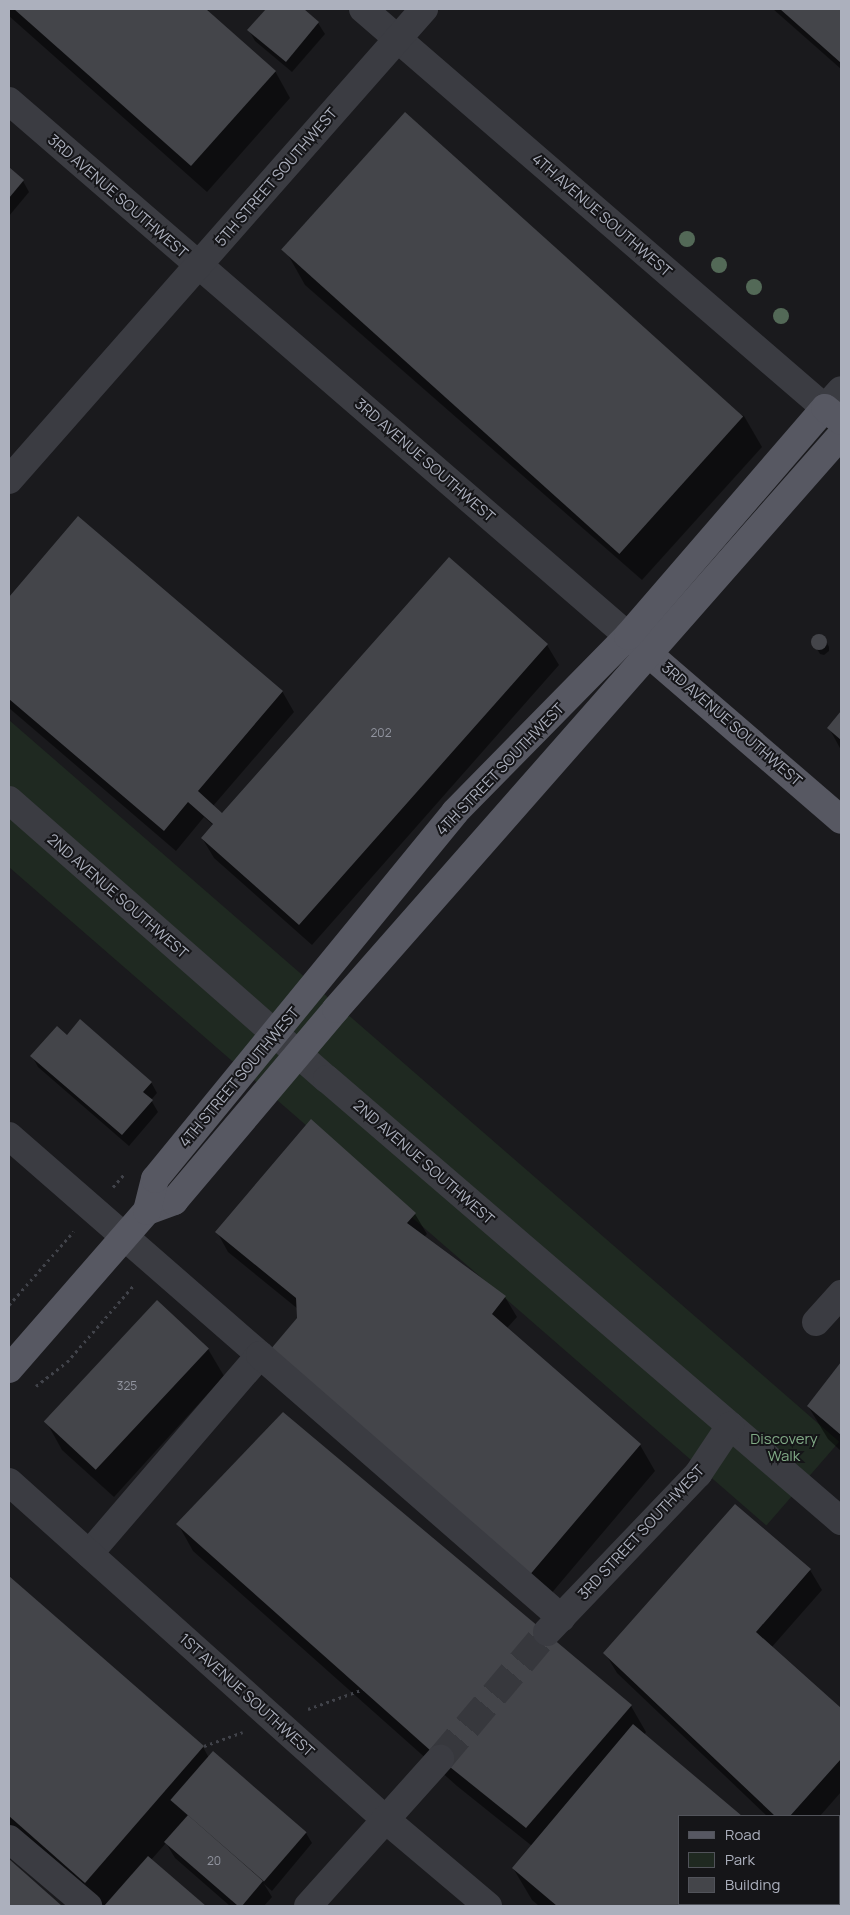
<!DOCTYPE html>
<html>
<head>
<meta charset="utf-8">
<style>
	body { margin:0 }
	#map { position:relative; width:850px; height:1915px; overflow:hidden; background:#1a1a1d; font-family:Manrope,sans-serif }
	div>[style] { position:absolute }
	.green>* { inset:0; background:#1f2921; transform-origin:0 0 }
	.shadow>* { inset:0; background:#0007 }
	.building>* { inset:0; background:#44454a; transform-origin:0 0 }
	.round { border-radius:50% }
	.minor-tunnel>* { height:28px; margin-top:-14px; transform-origin:0; background:repeating-linear-gradient(90deg,#37383d 0 28px,transparent 0 42px) }
	.path>* { height:3px; margin-top:-1.5px; transform-origin:0; background:repeating-linear-gradient(90deg,#41434a 0 2.5px,transparent 0 6.5px) }
	.minor>* { height:28px; margin:-14px; padding:0 14px; transform-origin:14px; border-radius:14px; background:#3b3c42 }
	.major>* { height:28px; margin:-14px; padding:0 14px; transform-origin:14px; border-radius:14px; background:#575862 }
	.trees>* { width:16px; height:16px; margin:-8px; border-radius:50%; background:#536957 }
	span { translate:-50% -50%; white-space:nowrap; text-align:center; line-height:1.15; -webkit-text-stroke:4px #151518; paint-order:stroke }
	.number-label { font-size:12px; color:#9295a0 }
	.number-label span { -webkit-text-stroke-width:0 }
	.street-label { font-size:15px; color:#acb0bd }
	.park-label { font-size:15px; color:#81aa86 }
	.frame { position:absolute; inset:0; border:10px solid #acb0bd; pointer-events:none }
	.legend { position:absolute; left:678px; top:1815px; width:162px; height:90px; box-sizing:border-box; background:#151518; border:1px solid #51535a; margin:0; padding:6px 9px; list-style:none; font-size:15px; color:#acb0bd }
	.legend li { display:flex; align-items:center; gap:10px; height:25px }
	.legend b { width:25px; border:1px solid #51535a }
</style>
</head>
<body>
<div id="map">
	<div class="green">
		<i style="left:9px;top:720px;width:1100px;height:111px;rotate:41deg"></i>
	</div>
	<div class="shadow">
		<i style="clip-path:polygon(9px 9px,210px 9px,207px 12px,275px 71px,290px 98px,207px 192px,9px 16px)"></i>
		<i style="clip-path:polygon(267px 9px,302px 9px,318px 23px,325px 34px,292px 72px,255px 41px,249px 30px)"></i>
		<i style="clip-path:polygon(773px 9px,841px 9px,841px 69px)"></i>
		<i style="clip-path:polygon(9px 169px,23px 181px,29px 192px,9px 216px)"></i>
		<i style="clip-path:polygon(287px 253px,744px 416px,762px 447px,642px 580px,305px 285px)"></i>
		<i style="clip-path:polygon(78px 517px,282px 691px,294px 712px,213px 806px,221px 814px,547px 645px,559px 665px,312px 945px,214px 858px,202px 838px,213px 825px,204px 817px,176px 851px,9px 708px,9px 599px)"></i>
		<i style="clip-path:polygon(817px 636px,824px 637px,829px 647px,829px 651px,824px 655px,820px 654px,813px 642px)"></i>
		<i style="clip-path:polygon(841px 713px,841px 750px,829px 728px)"></i>
		<i style="clip-path:polygon(67px 1036px,151px 1082px,157px 1093px,151px 1100px,158px 1112px,129px 1146px,38px 1067px,32px 1056px)"></i>
		<i style="clip-path:polygon(415px 1214px,427px 1234px,424px 1237px,505px 1297px,517px 1317px,507px 1328px,640px 1445px,655px 1471px,544px 1602px,299px 1319px,298px 1309px,228px 1252px,217px 1232px)"></i>
		<i style="clip-path:polygon(157px 1302px,208px 1349px,224px 1376px,114px 1497px,62px 1450px,47px 1423px)"></i>
		<i style="clip-path:polygon(841px 1364px,841px 1451px,828px 1439px,808px 1406px)"></i>
		<i style="clip-path:polygon(178px 1524px,631px 1706px,646px 1732px,644px 1735px,740px 1816px,679px 1816px,679px 1904px,756px 1904px,753px 1906px,539px 1906px,532px 1900px,513px 1868px,532px 1846px,457px 1786px,193px 1551px)"></i>
		<i style="clip-path:polygon(810px 1570px,822px 1590px,771px 1648px,841px 1709px,841px 1792px,820px 1816px,767px 1816px,617px 1673px,605px 1653px)"></i>
		<i style="clip-path:polygon(9px 1578px,203px 1747px,209px 1758px,306px 1833px,312px 1843px,272px 1891px,264px 1884px,272px 1897px,264px 1906px,230px 1906px,175px 1858px,166px 1843px,151px 1860px,204px 1906px,96px 1906px,9px 1831px)"></i>
		<i style="clip-path:polygon(9px 1861px,61px 1906px,9px 1906px)"></i>
	</div>
	<div class="building">
		<i style="clip-path:polygon(14px 9px,206px 9px,276px 71px,191px 166px)"></i>
		<i style="clip-path:polygon(266px 9px,304px 9px,319px 22px,286px 62px,247px 30px)"></i>
		<i style="clip-path:polygon(780px 9px,841px 9px,841px 63px)"></i>
		<i style="left:405px;top:112px;width:455px;height:185px;rotate:42deg"></i>
		<i style="clip-path:polygon(9px 167px,24px 180px,9px 198px)"></i>
		<i style="clip-path:polygon(78px 516px,283px 691px,198px 791px,222px 813px,449px 557px,548px 644px,299px 925px,201px 838px,213px 824px,188px 802px,164px 831px,9px 699px,9px 597px)"></i>
		<i class="round" style="left:811px;top:634px;width:16px;height:16px"></i>
		<i style="clip-path:polygon(841px 711px,841px 740px,827px 728px)"></i>
		<i style="clip-path:polygon(80px 1019px,152px 1082px,143px 1092px,153px 1100px,122px 1135px,30px 1056px,57px 1026px,67px 1035px)"></i>
		<i style="clip-path:polygon(311px 1119px,416px 1213px,407px 1223px,506px 1296px,492px 1314px,641px 1444px,528px 1577px,270px 1350px,297px 1318px,296px 1298px,215px 1232px)"></i>
		<i style="left:157px;top:1300px;width:71px;height:166px;rotate:43deg"></i>
		<i style="clip-path:polygon(841px 1362px,841px 1435px,807px 1406px)"></i>
		<i style="clip-path:polygon(283px 1412px,632px 1705px,526px 1828px,440px 1759px,176px 1524px)"></i>
		<i style="clip-path:polygon(735px 1504px,811px 1569px,756px 1632px,841px 1708px,841px 1759px,790px 1816px,775px 1816px,603px 1653px)"></i>
		<i style="clip-path:polygon(9px 1576px,204px 1746px,85px 1883px,9px 1816px)"></i>
		<i style="clip-path:polygon(633px 1724px,742px 1816px,679px 1816px,679px 1904px,711px 1904px,709px 1906px,557px 1906px,512px 1868px)"></i>
		<i style="left:213px;top:1751px;width:124px;height:65px;rotate:41deg"></i>
		<i style="clip-path:polygon(188px 1815px,263px 1881px,242px 1906px,238px 1906px,164px 1842px)"></i>
		<i style="clip-path:polygon(148px 1856px,206px 1906px,104px 1906px)"></i>
		<i style="clip-path:polygon(9px 1859px,62px 1906px,9px 1906px)"></i>
	</div>
	<div class="minor-tunnel">
		<i style="left:440px;top:1759px;width:166px;rotate:-49.9deg"></i>
	</div>
	<div class="path">
		<i style="left:113px;top:1187px;width:18px;rotate:-49deg"></i>
		<i style="left:9px;top:1305px;width:98px;rotate:-48.7deg"></i>
		<i style="left:36px;top:1386px;width:39px;rotate:-38deg"></i>
		<i style="left:67px;top:1362px;width:102px;rotate:-49deg"></i>
		<i style="left:308px;top:1709px;width:59px;rotate:-19.7deg"></i>
		<i style="left:204px;top:1746px;width:41px;rotate:-19.7deg"></i>
	</div>
	<div class="minor">
		<i style="left:363px;top:9px;width:610px;rotate:40.82deg"></i>
		<i style="left:825px;top:408px;width:24px;rotate:-48deg"></i>
		<i style="left:9px;top:101px;width:818px;rotate:40.84deg"></i>
		<i style="left:9px;top:480px;width:628px;rotate:-48.62deg"></i>
		<i style="left:9px;top:800px;width:423px;rotate:41.3deg"></i>
		<i style="left:327px;top:1079px;width:678px;rotate:40.69deg"></i>
		<i style="left:9px;top:1136px;width:333px;rotate:41.1deg"></i>
		<i style="left:260px;top:1355px;width:262px;rotate:130.7deg"></i>
		<i style="left:816px;top:1322px;width:38px;rotate:-48deg"></i>
		<i style="left:260px;top:1355px;width:400px;rotate:41.1deg"></i>
		<i style="left:9px;top:1482px;width:505px;rotate:41.87deg"></i>
		<i style="left:385px;top:1819px;width:135px;rotate:40.2deg"></i>
		<i style="left:547px;top:1632px;width:219px;rotate:-46.3deg"></i>
		<i style="left:698px;top:1474px;width:58px;rotate:-56.3deg"></i>
		<i style="left:9px;top:1839px;width:104px;rotate:40.3deg"></i>
		<i style="left:308px;top:1906px;width:198px;rotate:-48.1deg"></i>
	</div>
	<div class="major">
		<i style="left:635px;top:642px;width:272px;rotate:40.8deg"></i>
		<i style="left:147px;top:1211px;width:29px;rotate:-20deg"></i>
		<i style="left:174px;top:1201px;width:251px;rotate:-49.8deg"></i>
		<i style="left:336px;top:1009px;width:765px;rotate:-48.66deg"></i>
		<i style="left:9px;top:1369px;width:210px;rotate:-48.9deg"></i>
		<i style="left:147px;top:1211px;width:33px;rotate:-76deg"></i>
		<i style="left:155px;top:1179px;width:474px;rotate:-50.7deg"></i>
		<i style="left:455px;top:812px;width:247px;rotate:-45.5deg"></i>
		<i style="left:628px;top:636px;width:301px;rotate:-49.2deg"></i>
		<i style="left:825px;top:408px;width:21px;rotate:39deg"></i>
	</div>
	<div class="trees">
		<i style="left:687px;top:239px"></i>
		<i style="left:719px;top:265px"></i>
		<i style="left:754px;top:287px"></i>
		<i style="left:781px;top:316px"></i>
	</div>
	<div class="number-label">
		<span style="left:381px;top:733px">202</span>
		<span style="left:127px;top:1386px">325</span>
		<span style="left:214px;top:1861px">20</span>
	</div>
	<div class="street-label">
		<span style="left:276px;top:177px;rotate:-49deg">5TH STREET SOUTHWEST</span>
		<span style="left:118px;top:196px;rotate:41deg">3RD AVENUE SOUTHWEST</span>
		<span style="left:602px;top:215px;rotate:41deg">4TH AVENUE SOUTHWEST</span>
		<span style="left:425px;top:460px;rotate:41deg">3RD AVENUE SOUTHWEST</span>
		<span style="left:732px;top:724px;rotate:41deg">3RD AVENUE SOUTHWEST</span>
		<span style="left:500px;top:769px;rotate:-46deg">4TH STREET SOUTHWEST</span>
		<span style="left:118px;top:896px;rotate:41deg">2ND AVENUE SOUTHWEST</span>
		<span style="left:239px;top:1077px;rotate:-50deg">4TH STREET SOUTHWEST</span>
		<span style="left:424px;top:1162px;rotate:41deg">2ND AVENUE SOUTHWEST</span>
		<span style="left:641px;top:1532px;rotate:-47deg">3RD STREET SOUTHWEST</span>
		<span style="left:247px;top:1695px;rotate:42deg">1ST AVENUE SOUTHWEST</span>
	</div>
	<div class="park-label">
		<span style="left:784px;top:1447px">Discovery<br>Walk</span>
	</div>
	<div class="frame"></div>
	<ul class="legend">
	<li><b style="height:6px;background:#575862"></b>Road</li>
	<li><b style="height:14px;background:#1f2921"></b>Park</li>
	<li><b style="height:14px;background:#44454a"></b>Building</li>
	</ul>
</div>
</body>
</html>
